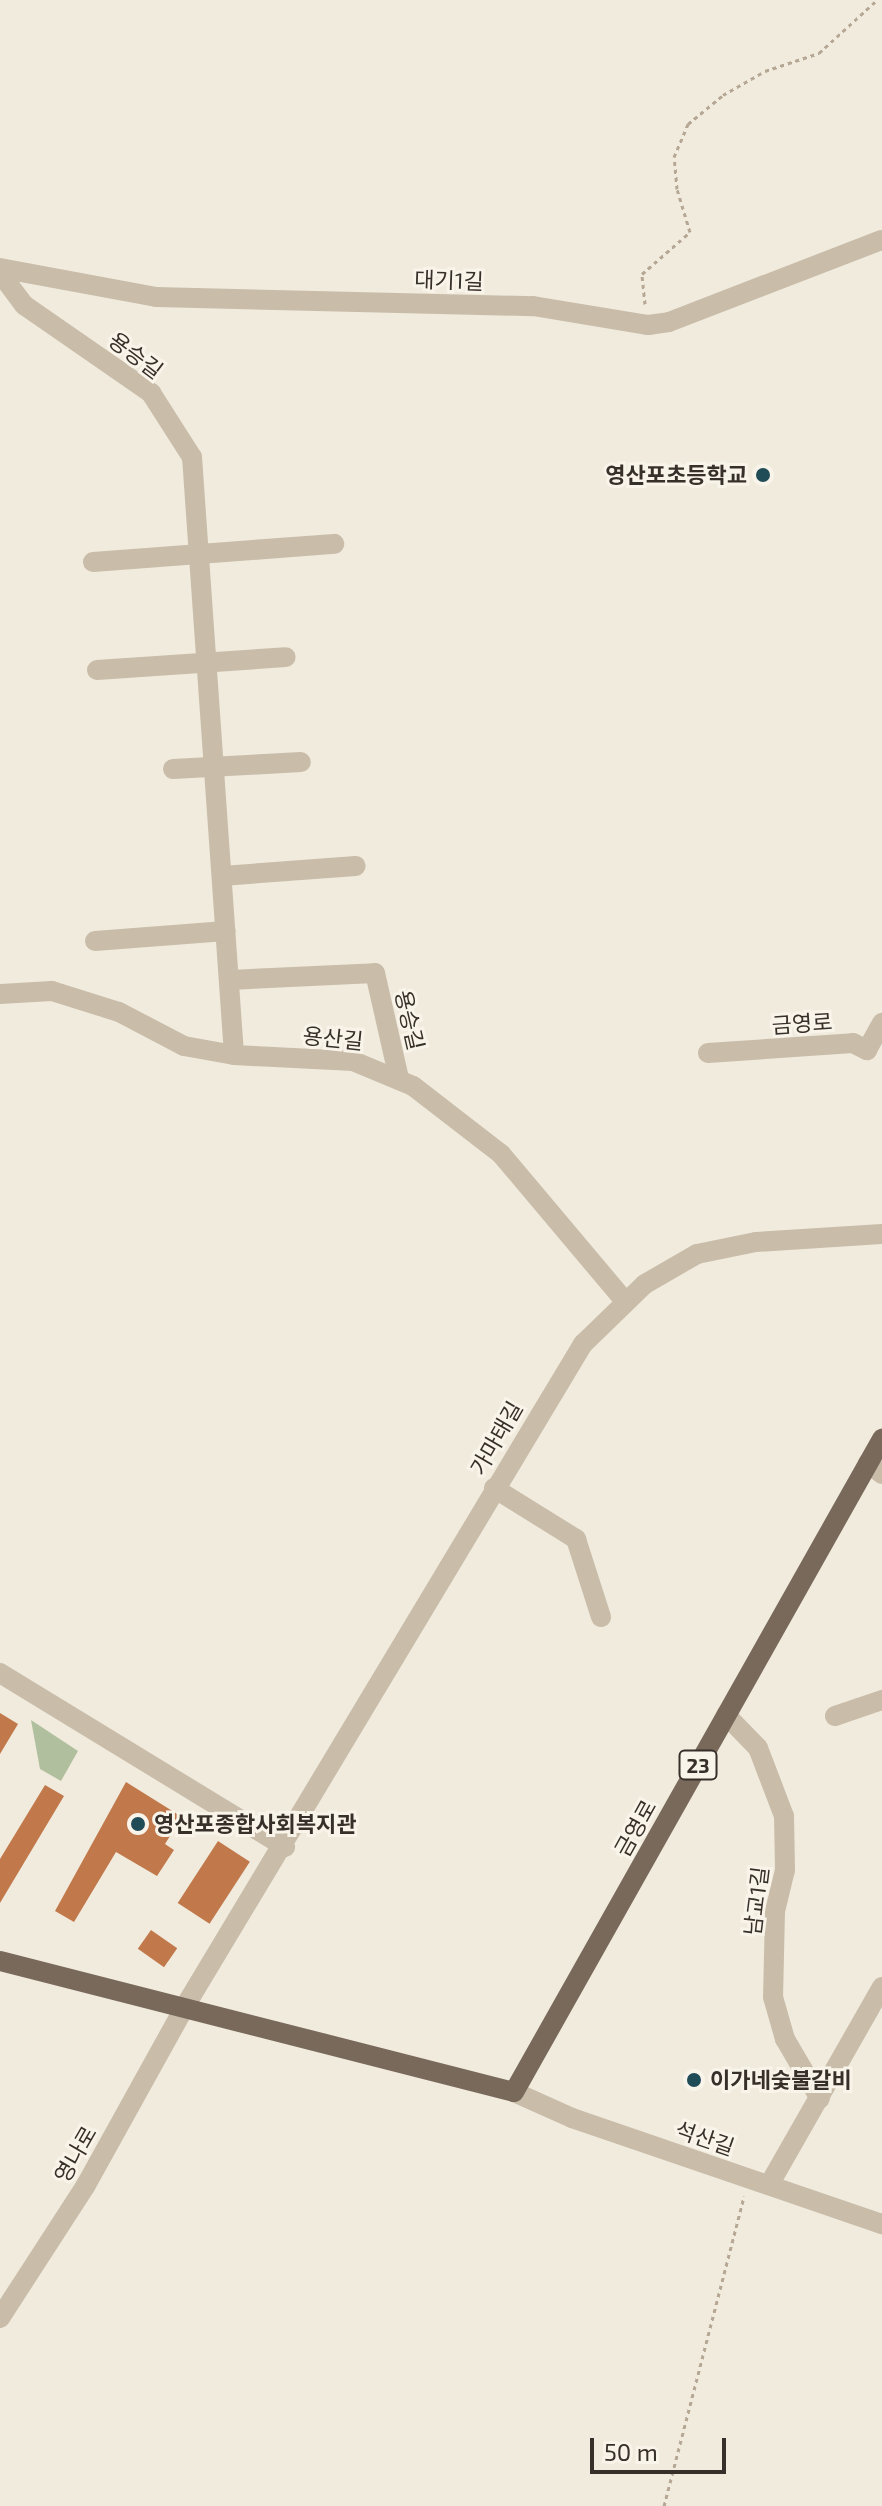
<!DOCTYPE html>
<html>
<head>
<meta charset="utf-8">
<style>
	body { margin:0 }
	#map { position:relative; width:882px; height:2506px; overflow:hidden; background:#f1ebde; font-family:"Exo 2","Noto Sans KR",sans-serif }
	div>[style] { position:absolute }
	.green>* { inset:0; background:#b0c09e }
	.building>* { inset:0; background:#c1794c; transform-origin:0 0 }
	.path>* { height:3px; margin-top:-1.5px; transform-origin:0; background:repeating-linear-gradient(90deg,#b5a794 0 4px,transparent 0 8px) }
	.minor>* { height:20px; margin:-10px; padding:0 10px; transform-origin:10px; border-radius:10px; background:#c9bdaa }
	.major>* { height:20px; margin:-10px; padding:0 10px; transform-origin:10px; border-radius:10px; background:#78695b }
	.dots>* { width:22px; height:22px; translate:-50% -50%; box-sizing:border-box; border:4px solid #f9f4ea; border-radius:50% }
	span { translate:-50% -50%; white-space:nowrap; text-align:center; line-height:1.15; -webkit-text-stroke:6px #f9f4ea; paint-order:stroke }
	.shield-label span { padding:2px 6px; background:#f9f4ea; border:2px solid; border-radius:6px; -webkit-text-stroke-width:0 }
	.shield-label { font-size:20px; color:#372f29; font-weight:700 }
	.street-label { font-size:22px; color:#372f29 }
	.poi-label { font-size:22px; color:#372f29; font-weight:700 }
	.right { translate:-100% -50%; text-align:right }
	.left { translate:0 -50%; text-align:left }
	.scale { position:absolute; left:590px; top:2438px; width:136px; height:36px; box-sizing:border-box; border:4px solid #372f29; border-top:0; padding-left:10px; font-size:24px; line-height:28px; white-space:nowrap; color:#372f29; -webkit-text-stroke:6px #f9f4ea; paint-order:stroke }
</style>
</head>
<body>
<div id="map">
	<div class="green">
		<i style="clip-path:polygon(31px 1720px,78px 1751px,61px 1781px,40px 1769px)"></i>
	</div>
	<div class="building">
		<i style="clip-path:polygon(0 1713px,18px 1724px,0 1754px)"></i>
		<i style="clip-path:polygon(126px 1782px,182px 1817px,165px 1844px,174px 1850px,157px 1876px,116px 1852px,74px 1922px,55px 1911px)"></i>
		<i style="clip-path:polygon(45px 1785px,64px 1796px,0 1903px,0 1859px)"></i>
		<i style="left:218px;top:1841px;width:38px;height:74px;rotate:33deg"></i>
		<i style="left:151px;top:1930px;width:32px;height:23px;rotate:35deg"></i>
	</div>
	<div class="path">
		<i style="left:645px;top:304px;width:30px;rotate:-96deg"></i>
		<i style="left:642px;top:274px;width:64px;rotate:-41.2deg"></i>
		<i style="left:690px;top:232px;width:45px;rotate:-106.8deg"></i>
		<i style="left:677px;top:189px;width:32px;rotate:-95deg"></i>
		<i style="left:674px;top:157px;width:36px;rotate:-67deg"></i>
		<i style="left:688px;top:124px;width:45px;rotate:-39.6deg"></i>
		<i style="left:723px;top:95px;width:48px;rotate:-29.7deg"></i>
		<i style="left:765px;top:71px;width:57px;rotate:-18.4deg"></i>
		<i style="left:819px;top:53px;width:79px;rotate:-42.4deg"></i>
		<i style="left:664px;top:2506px;width:320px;rotate:-75.5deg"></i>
	</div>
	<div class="minor">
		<i style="left:0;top:268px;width:159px;rotate:10.5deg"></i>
		<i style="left:156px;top:297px;width:377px;rotate:1.4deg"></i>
		<i style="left:533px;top:306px;width:117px;rotate:9.4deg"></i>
		<i style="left:648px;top:325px;width:21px;rotate:-8deg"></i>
		<i style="left:669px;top:322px;width:228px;rotate:-21.1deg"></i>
		<i style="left:0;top:273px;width:40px;rotate:53deg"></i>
		<i style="left:24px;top:305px;width:155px;rotate:34.7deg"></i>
		<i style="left:151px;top:393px;width:76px;rotate:57.4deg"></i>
		<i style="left:192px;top:457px;width:599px;rotate:85.98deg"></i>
		<i style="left:93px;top:562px;width:242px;rotate:-4.3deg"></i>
		<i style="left:97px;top:670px;width:189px;rotate:-3.9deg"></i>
		<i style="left:173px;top:769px;width:128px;rotate:-3.1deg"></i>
		<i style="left:222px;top:876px;width:134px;rotate:-4.3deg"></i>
		<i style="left:95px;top:941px;width:131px;rotate:-4.4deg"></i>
		<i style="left:229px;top:980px;width:146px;rotate:-2.7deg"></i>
		<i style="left:375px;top:973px;width:109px;rotate:77.2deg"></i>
		<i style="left:0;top:994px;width:52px;rotate:-3.3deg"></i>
		<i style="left:52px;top:991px;width:70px;rotate:17.4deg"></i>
		<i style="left:119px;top:1012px;width:73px;rotate:27.6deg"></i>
		<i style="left:184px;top:1046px;width:51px;rotate:10.2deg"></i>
		<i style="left:234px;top:1055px;width:119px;rotate:2.9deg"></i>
		<i style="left:353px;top:1061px;width:65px;rotate:22.6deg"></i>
		<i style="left:413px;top:1086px;width:111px;rotate:37.7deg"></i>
		<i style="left:501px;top:1154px;width:191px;rotate:49.9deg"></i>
		<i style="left:708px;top:1053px;width:145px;rotate:-3.9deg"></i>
		<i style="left:853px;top:1043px;width:16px;rotate:27deg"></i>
		<i style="left:867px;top:1050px;width:31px;rotate:-61deg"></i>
		<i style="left:868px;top:1463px;width:18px;rotate:38deg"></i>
		<i style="left:494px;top:1488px;width:97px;rotate:31.9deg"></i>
		<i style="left:576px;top:1539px;width:82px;rotate:72.2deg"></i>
		<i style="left:0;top:1673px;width:334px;rotate:31.4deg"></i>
		<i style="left:726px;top:1715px;width:46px;rotate:45.9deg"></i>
		<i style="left:758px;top:1748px;width:73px;rotate:69.1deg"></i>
		<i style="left:784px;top:1816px;width:54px;rotate:88.9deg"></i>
		<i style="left:785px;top:1870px;width:42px;rotate:103.7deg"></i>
		<i style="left:775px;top:1911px;width:86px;rotate:91.3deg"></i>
		<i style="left:773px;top:1997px;width:44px;rotate:74.1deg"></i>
		<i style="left:785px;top:2039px;width:69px;rotate:59.7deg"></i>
		<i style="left:835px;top:1716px;width:50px;rotate:-18.8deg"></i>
		<i style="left:514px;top:2092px;width:64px;rotate:24.1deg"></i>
		<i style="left:572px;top:2118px;width:328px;rotate:18.9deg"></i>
		<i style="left:769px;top:2185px;width:228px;rotate:-60.3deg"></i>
		<i style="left:0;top:2318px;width:158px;rotate:-57.1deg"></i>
		<i style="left:86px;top:2185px;width:202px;rotate:-61deg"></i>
		<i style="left:184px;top:2008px;width:775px;rotate:-59deg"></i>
		<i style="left:583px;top:1344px;width:86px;rotate:-44.1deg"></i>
		<i style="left:645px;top:1284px;width:60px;rotate:-30deg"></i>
		<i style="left:697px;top:1254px;width:60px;rotate:-11.5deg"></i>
		<i style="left:756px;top:1242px;width:126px;rotate:-3.6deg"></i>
	</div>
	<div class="major">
		<i style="left:0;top:1961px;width:530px;rotate:14.3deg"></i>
		<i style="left:514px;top:2092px;width:750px;rotate:-60.6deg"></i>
	</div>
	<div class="dots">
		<i style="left:763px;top:475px;background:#204c57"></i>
		<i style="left:138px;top:1824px;background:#204c57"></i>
		<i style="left:694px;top:2080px;background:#204c57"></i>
	</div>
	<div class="shield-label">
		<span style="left:698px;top:1765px">23</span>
	</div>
	<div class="street-label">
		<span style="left:449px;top:280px;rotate:2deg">대기1길</span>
		<span style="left:136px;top:355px;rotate:37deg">용승길</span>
		<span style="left:410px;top:1020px;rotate:77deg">용승길</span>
		<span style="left:802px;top:1023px;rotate:-4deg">금영로</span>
		<span style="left:333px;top:1038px;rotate:6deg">용산길</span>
		<span style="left:496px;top:1438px;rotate:-60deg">가마태길</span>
		<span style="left:635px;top:1828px;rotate:-61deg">금영로</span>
		<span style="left:756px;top:1901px;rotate:-83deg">남교1길</span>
		<span style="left:705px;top:2138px;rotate:19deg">석산길</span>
		<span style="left:75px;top:2154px;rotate:-60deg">영나로</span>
	</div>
	<div class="poi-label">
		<span class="right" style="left:747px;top:475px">영산포초등학교</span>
		<span class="left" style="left:154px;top:1824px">영산포종합사회복지관</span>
		<span class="left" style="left:710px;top:2080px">이가네숯불갈비</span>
	</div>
	<div class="scale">50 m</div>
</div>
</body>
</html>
